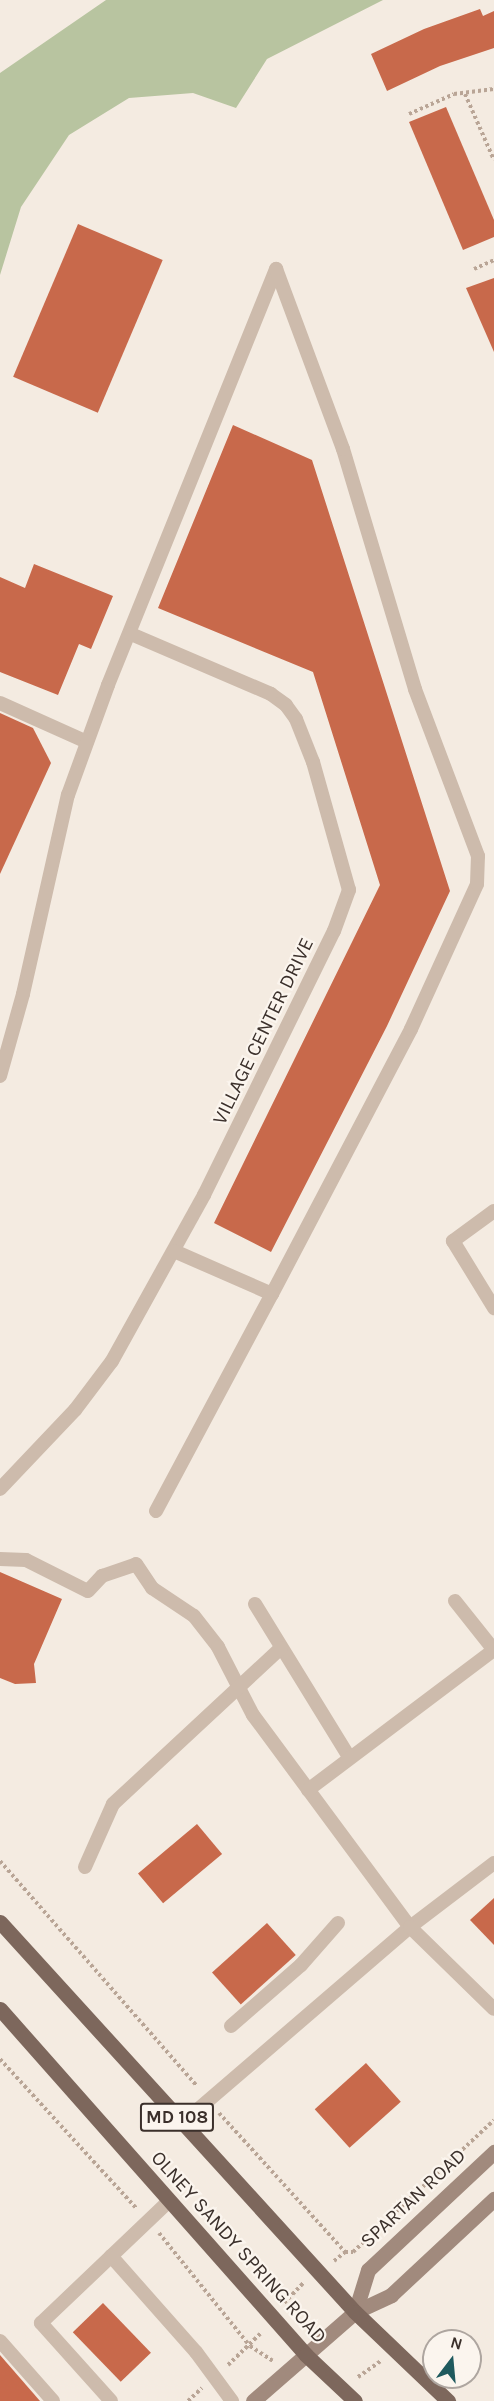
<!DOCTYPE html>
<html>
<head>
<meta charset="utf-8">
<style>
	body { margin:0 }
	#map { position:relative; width:494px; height:2401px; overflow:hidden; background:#f4ebe1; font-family:Karla,sans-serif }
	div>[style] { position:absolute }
	.green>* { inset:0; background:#b8c4a0 }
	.building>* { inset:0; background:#c8694b; transform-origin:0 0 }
	.path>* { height:4px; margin-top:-2px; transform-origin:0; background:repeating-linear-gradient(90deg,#b9a596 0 3px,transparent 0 6px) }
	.lane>* { height:14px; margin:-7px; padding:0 7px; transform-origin:7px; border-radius:7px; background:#cdbbac }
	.secondary>* { height:15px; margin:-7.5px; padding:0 7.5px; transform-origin:7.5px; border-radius:7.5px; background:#a18a7d }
	.primary>* { height:15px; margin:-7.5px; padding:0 7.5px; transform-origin:7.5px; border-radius:7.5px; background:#7d675c }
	span { translate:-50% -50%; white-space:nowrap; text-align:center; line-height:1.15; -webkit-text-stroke:4.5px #fbf5ee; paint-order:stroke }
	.shield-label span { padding:2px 4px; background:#fbf5ee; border:2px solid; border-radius:4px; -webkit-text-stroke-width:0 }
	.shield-label { font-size:18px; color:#3b302b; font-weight:700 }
	.street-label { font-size:20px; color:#3b302b }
	.north { position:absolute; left:422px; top:2329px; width:60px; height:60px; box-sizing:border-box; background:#fbf5ee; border:2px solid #aea6a0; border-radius:50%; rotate:16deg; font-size:16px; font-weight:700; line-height:24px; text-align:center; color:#3b302b }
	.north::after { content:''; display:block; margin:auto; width:21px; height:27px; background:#1f5a5e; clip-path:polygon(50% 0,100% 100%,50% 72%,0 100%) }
</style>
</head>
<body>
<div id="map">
	<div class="green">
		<i style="clip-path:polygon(106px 0,383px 0,267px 59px,236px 108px,193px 93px,129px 98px,69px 135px,21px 207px,0 275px,0 73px)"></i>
	</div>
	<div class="building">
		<i style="clip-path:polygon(480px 9px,483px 16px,494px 11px,494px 48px,440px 66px,387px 91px,371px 54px,424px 29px)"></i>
		<i style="clip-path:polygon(446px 107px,494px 220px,494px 237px,463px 250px,409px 122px)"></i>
		<i style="left:78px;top:224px;width:92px;height:166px;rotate:23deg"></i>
		<i style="clip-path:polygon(494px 278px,494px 352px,466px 288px)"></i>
		<i style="clip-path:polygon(233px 425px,312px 460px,450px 891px,387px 1026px,271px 1252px,214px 1223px,380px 885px,313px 672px,158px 608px)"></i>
		<i style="clip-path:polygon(34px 564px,113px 596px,91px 649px,79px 644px,58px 695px,0 672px,0 577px,25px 588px)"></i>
		<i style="clip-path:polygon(0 713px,33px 728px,51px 763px,0 874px)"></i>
		<i style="clip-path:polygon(0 1572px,62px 1599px,34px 1664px,36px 1683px,15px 1684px,0 1678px)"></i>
		<i style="left:197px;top:1824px;width:39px;height:77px;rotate:50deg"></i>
		<i style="clip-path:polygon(494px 1898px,494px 1945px,470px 1920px)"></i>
		<i style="left:267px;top:1923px;width:43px;height:74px;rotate:48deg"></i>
		<i style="left:366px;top:2063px;width:52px;height:69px;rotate:48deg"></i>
		<i style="left:103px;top:2303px;width:69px;height:42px;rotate:46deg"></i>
		<i style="clip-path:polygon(0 2355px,40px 2401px,0 2401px)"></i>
	</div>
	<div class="path">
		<i style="left:465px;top:94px;width:72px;rotate:66.3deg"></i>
		<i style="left:409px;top:114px;width:49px;rotate:-24deg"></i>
		<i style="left:454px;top:94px;width:40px;rotate:-7.1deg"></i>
		<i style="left:474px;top:269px;width:22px;rotate:-24deg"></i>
		<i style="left:0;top:1861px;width:299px;rotate:48.8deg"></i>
		<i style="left:0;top:2059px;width:202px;rotate:47.6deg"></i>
		<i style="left:219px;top:2113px;width:188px;rotate:47.8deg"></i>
		<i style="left:345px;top:2252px;width:8px"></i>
		<i style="left:353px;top:2252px;width:193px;rotate:-43.1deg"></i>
		<i style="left:159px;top:2233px;width:145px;rotate:51.2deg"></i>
		<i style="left:250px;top:2346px;width:27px;rotate:33deg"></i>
		<i style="left:334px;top:2261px;width:14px;rotate:-39deg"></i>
		<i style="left:284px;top:2303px;width:28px;rotate:-46deg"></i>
		<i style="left:228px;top:2365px;width:46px;rotate:-44.1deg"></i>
		<i style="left:358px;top:2377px;width:28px;rotate:-35deg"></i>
		<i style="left:188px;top:2401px;width:19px;rotate:-43deg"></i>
	</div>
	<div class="lane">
		<i style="left:0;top:703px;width:95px;rotate:24.1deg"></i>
		<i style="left:0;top:1076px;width:85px;rotate:-74.3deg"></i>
		<i style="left:23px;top:994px;width:204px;rotate:-77.3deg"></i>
		<i style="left:68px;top:795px;width:117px;rotate:-70deg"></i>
		<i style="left:108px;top:685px;width:449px;rotate:-68deg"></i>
		<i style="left:494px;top:1211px;width:51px;rotate:143.8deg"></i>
		<i style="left:453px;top:1241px;width:79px;rotate:58.5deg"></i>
		<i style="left:272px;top:1294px;width:299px;rotate:-62.3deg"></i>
		<i style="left:411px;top:1029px;width:159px;rotate:-65.5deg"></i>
		<i style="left:477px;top:884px;width:28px;rotate:-88deg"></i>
		<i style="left:478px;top:856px;width:178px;rotate:-110.7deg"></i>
		<i style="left:415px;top:689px;width:251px;rotate:-106.7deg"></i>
		<i style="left:343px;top:449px;width:192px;rotate:-110.4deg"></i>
		<i style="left:0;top:1489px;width:109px;rotate:-46.5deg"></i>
		<i style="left:75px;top:1410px;width:61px;rotate:-52.9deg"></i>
		<i style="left:112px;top:1361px;width:190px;rotate:-61deg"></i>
		<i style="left:204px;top:1195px;width:294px;rotate:-63.8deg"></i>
		<i style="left:334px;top:931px;width:44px;rotate:-69.9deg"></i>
		<i style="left:349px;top:890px;width:133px;rotate:-105.7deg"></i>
		<i style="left:313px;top:762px;width:46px;rotate:-111.6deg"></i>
		<i style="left:296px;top:719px;width:17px;rotate:-126deg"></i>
		<i style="left:286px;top:705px;width:19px;rotate:-144deg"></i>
		<i style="left:271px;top:694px;width:152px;rotate:-156.8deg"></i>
		<i style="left:156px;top:1511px;width:246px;rotate:-61.9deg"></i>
		<i style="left:272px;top:1294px;width:107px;rotate:-156.3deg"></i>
		<i style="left:0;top:1559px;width:26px;rotate:2deg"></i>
		<i style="left:26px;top:1560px;width:69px;rotate:26.6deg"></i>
		<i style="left:88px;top:1591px;width:21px;rotate:-47deg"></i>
		<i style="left:102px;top:1576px;width:36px;rotate:-19deg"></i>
		<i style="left:136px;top:1564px;width:29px;rotate:56deg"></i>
		<i style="left:152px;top:1588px;width:50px;rotate:33.7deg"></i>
		<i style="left:194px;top:1616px;width:39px;rotate:52deg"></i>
		<i style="left:218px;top:1647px;width:76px;rotate:62.8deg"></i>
		<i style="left:253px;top:1715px;width:264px;rotate:53.5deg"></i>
		<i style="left:410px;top:1927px;width:301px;rotate:139.3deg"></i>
		<i style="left:455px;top:1601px;width:63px;rotate:51.5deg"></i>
		<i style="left:255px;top:1604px;width:180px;rotate:58.4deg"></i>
		<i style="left:308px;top:1790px;width:233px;rotate:-37deg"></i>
		<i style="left:494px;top:1863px;width:106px;rotate:142.7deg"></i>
		<i style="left:410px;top:1927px;width:117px;rotate:44.3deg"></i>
		<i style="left:85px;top:1867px;width:69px;rotate:-66deg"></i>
		<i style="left:113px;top:1804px;width:229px;rotate:-42.9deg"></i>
		<i style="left:231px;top:2026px;width:93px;rotate:-41.1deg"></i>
		<i style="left:301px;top:1965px;width:56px;rotate:-48.6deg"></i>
		<i style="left:111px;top:2256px;width:128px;rotate:48.5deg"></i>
		<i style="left:196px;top:2352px;width:61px;rotate:53.7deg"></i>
		<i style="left:0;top:2341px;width:80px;rotate:48.5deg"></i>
		<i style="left:111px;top:2401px;width:105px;rotate:-131.9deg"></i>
		<i style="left:41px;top:2323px;width:177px;rotate:-43.6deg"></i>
	</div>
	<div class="secondary">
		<i style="left:355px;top:2312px;width:44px;rotate:-72.8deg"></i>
		<i style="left:368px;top:2270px;width:173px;rotate:-43.1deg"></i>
		<i style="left:253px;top:2401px;width:135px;rotate:-41.1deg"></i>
		<i style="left:355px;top:2312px;width:40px;rotate:-25deg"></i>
		<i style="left:391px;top:2295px;width:141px;rotate:-43deg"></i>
	</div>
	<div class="primary">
		<i style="left:0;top:1922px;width:527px;rotate:47.69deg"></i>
		<i style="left:355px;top:2312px;width:129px;rotate:43.7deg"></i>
		<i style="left:0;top:2009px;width:462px;rotate:48.5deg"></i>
		<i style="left:306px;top:2355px;width:67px;rotate:43.2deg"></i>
	</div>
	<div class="shield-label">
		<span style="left:177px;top:2117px">MD 108</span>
	</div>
	<div class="street-label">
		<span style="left:263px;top:1031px;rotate:-64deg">VILLAGE CENTER DRIVE</span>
		<span style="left:413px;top:2198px;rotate:-43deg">SPARTAN ROAD</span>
		<span style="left:239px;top:2247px;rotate:48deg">OLNEY SANDY SPRING ROAD</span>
	</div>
	<div class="north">N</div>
</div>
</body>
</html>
